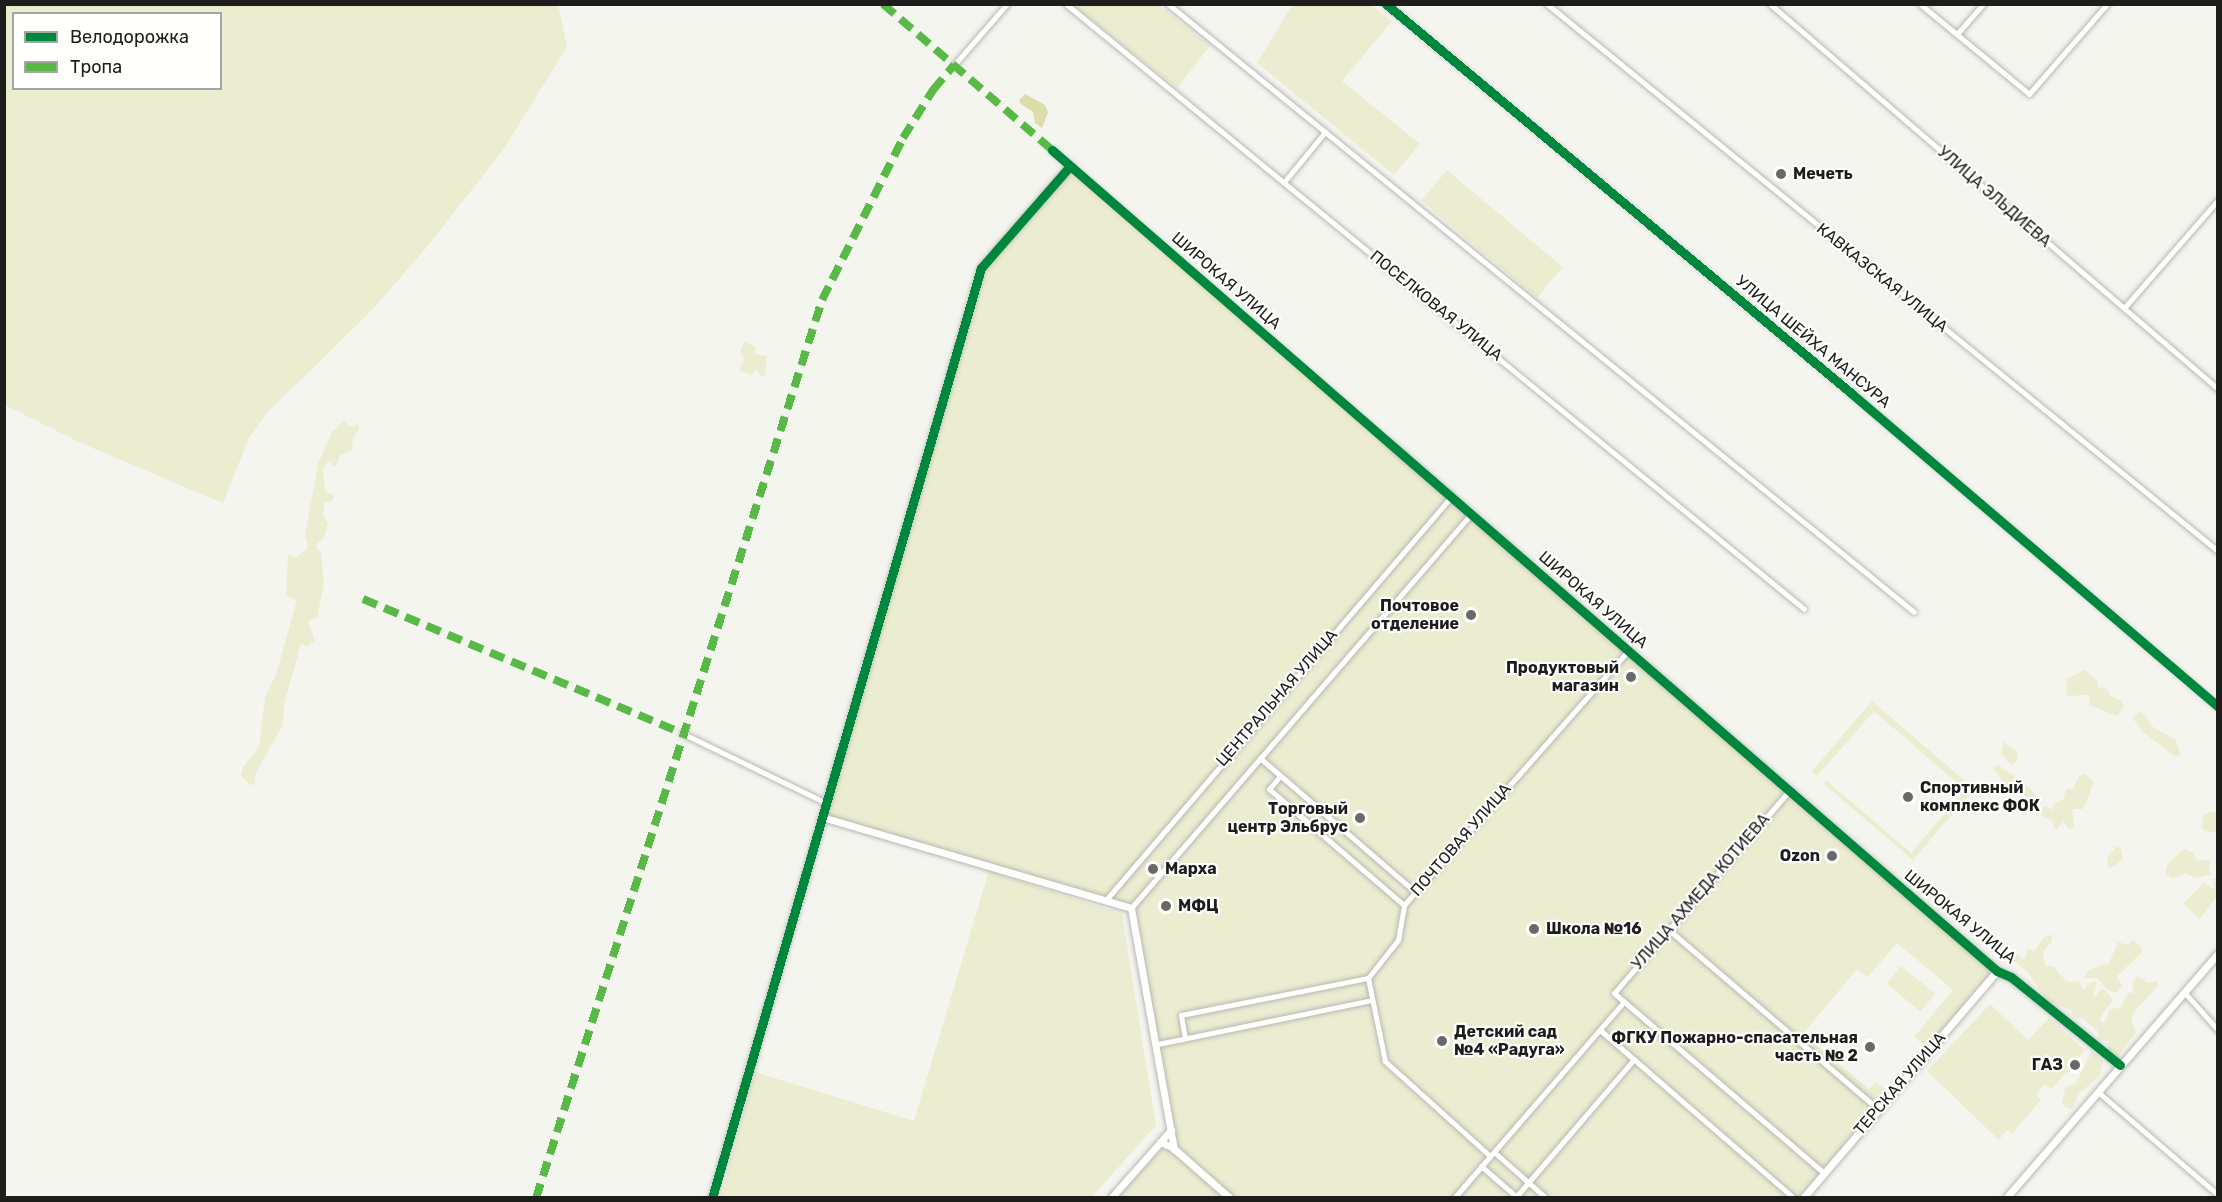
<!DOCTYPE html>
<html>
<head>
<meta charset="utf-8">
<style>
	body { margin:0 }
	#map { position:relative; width:2222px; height:1202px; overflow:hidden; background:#f5f5f0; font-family:Rubik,sans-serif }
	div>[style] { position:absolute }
	.green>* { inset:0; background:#ebecd0; transform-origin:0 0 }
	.water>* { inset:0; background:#dcddab }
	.roads { filter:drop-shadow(0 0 2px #b8b8b4) drop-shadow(0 0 2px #b8b8b4) }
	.minor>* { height:5px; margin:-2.5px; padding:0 2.5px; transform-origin:2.5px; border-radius:2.5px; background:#fefefd }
	.tertiary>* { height:7px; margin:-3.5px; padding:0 3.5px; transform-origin:3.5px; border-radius:3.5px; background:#fefefd }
	.quiet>* { height:8px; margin-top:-4px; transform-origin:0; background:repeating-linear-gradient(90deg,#58b947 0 15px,transparent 0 23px) }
	.cycleway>* { height:9px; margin:-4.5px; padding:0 4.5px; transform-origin:4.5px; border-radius:4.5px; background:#00873e }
	.dots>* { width:16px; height:16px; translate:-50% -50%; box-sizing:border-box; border:3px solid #fffffe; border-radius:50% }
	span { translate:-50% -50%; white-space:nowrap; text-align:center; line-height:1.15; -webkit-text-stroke:4.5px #fffffe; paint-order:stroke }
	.poi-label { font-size:16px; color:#1d1d1b; font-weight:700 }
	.left { translate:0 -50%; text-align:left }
	.right { translate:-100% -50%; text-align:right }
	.street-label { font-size:16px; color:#1d1d1b }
	.frame { position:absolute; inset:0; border:6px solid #1d1d1b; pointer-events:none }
	.legend { position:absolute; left:12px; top:12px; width:210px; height:78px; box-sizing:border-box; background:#fffffe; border:2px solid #a5a5a3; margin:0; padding:8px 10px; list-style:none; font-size:18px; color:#1d1d1b }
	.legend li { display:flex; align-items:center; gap:12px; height:30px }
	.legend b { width:30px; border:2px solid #a5a5a3 }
</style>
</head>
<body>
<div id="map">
	<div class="green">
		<i style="clip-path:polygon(1293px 4px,1372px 5px,1392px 21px,1342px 81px,1420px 144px,1394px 175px,1257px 63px)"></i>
		<i style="clip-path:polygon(evenodd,4px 5px,558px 5px,567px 47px,503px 150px,426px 248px,371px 311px,266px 414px,249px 438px,223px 503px,83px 444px,5px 405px,4px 5px,14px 14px,220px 14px,220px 88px,14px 88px,14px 14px)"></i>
		<i style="clip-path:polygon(1073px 5px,1159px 5px,1210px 46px,1177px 88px)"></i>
		<i style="clip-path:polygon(1070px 166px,1997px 971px,1930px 1050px,1914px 1037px,1953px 990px,1897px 943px,1868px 977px,1857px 969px,1803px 1034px,1869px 1089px,1876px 1082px,1891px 1095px,1803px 1197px,1111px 1197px,1171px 1130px,1131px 908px,822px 817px,981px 268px)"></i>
		<i style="left:1447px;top:170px;width:151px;height:40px;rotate:40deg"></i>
		<i style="clip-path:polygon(744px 341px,756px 347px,755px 354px,767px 356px,765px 376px,760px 376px,757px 369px,750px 375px,739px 370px,745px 358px,740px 352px)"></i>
		<i style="clip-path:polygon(344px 421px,351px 427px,359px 424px,359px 430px,353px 437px,352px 449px,340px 456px,337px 465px,332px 466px,330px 460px,323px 469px,325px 491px,334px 496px,331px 502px,325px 502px,323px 513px,328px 524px,324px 537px,315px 546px,321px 553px,324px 583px,317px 618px,308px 621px,315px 641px,307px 646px,301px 644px,284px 704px,283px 725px,256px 772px,255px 784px,250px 785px,241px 776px,243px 767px,259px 747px,265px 697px,276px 675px,297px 600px,286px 596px,288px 555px,296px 558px,308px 547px,305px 535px,318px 464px,332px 432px)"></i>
		<i style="clip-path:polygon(1565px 582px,1626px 634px,1625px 635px,1564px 584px)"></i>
		<i style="clip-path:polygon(2084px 670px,2097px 680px,2098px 687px,2108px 689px,2109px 695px,2122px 701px,2124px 707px,2117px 716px,2089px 705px,2089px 695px,2066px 696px,2067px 679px)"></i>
		<i style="clip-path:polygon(1872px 701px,1974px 789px,1913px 860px,1824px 784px,1827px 781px,1911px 853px,1965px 790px,1874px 711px,1817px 776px,1812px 771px)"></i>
		<i style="clip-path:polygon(2141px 711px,2154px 728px,2175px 739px,2181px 755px,2174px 756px,2142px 731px,2132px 717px)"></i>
		<i style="clip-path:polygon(2003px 742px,2017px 751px,2017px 761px,2012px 765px,2001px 754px)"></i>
		<i style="clip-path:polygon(1997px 764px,2030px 788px,2042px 804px,2000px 783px,2001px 778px,1994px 770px)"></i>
		<i style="clip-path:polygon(2085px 774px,2094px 782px,2083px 809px,2072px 809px,2074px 828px,2068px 829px,2064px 821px,2056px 830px,2051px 820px,2041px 815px,2044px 805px,2052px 810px,2054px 803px,2064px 799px,2066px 789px,2073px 789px,2079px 776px)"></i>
		<i style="clip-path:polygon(2209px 812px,2217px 813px,2217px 833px,2204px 831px,2201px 826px,2203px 816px)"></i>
		<i style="clip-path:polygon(2117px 846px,2122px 850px,2122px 860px,2109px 869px,2107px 857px)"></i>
		<i style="clip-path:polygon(2184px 849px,2194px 853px,2197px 861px,2209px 860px,2210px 875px,2195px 878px,2186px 873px,2173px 879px,2165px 874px,2167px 865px)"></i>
		<i style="clip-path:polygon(989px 871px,1122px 914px,1156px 1125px,1092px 1197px,721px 1197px,755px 1072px,914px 1121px)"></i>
		<i style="clip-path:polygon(2213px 879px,2217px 879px,2217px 896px,2200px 919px,2183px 904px,2204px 882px,2214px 890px)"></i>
		<i style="clip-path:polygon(2052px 935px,2052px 941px,2043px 952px,2045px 965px,2054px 967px,2066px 981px,2080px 982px,2083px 990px,2091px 982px,2097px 982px,2092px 1000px,2102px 988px,2107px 992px,2113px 1000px,2099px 1019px,2104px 1023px,2110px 1009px,2120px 1008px,2129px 992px,2134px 994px,2132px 984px,2137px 976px,2148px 983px,2157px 981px,2158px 986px,2134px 1012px,2131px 1020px,2136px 1032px,2116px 1059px,2107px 1051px,2109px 1041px,2099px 1040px,2097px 1030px,2082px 1018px,2074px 1018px,2071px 1010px,2048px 1002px,2027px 971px,2010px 958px,2017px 954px,2024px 960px,2028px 949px,2034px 951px,2045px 936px)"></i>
		<i style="clip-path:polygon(2132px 940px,2141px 946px,2142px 952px,2117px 976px,2122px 987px,2116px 993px,2106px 989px,2098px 978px,2084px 978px,2089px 970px,2109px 963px,2118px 942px,2128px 945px)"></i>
		<i style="left:1901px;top:966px;width:44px;height:23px;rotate:39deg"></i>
		<i style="clip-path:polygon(1990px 1004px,2028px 1040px,2049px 1018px,2085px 1050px,2052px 1089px,2045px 1084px,2036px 1095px,2041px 1100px,2012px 1134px,2007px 1130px,1999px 1140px,1927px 1071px)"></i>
		<i style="clip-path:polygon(2092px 1051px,2103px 1062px,2100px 1075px,2079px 1094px,2072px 1109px,2066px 1108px,2062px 1104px,2065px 1088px,2076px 1083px)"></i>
	</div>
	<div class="water">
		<i style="clip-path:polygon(1025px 94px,1045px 105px,1048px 112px,1042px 128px,1035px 123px,1033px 112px,1021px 104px,1019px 100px)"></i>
	</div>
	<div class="roads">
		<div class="minor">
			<i style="left:1066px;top:4px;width:954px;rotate:39.34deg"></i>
			<i style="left:1168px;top:4px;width:962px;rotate:39.18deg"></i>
			<i style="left:1386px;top:4px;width:606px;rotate:39.91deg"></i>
			<i style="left:1851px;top:393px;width:482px;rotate:40.5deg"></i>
			<i style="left:1547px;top:4px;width:866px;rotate:39.19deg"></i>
			<i style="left:1770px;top:4px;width:591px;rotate:40.67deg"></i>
			<i style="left:1920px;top:4px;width:141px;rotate:39.5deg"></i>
			<i style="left:2029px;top:94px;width:119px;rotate:-49.1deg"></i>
			<i style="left:1957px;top:34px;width:40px;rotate:-49deg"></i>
			<i style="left:954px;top:65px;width:81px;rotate:-49deg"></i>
			<i style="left:1052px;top:150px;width:447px;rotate:41deg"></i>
			<i style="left:1284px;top:182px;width:65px;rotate:-50.6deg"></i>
			<i style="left:2124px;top:308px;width:143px;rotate:-49deg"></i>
			<i style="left:682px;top:733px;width:160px;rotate:25.9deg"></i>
			<i style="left:1260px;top:758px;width:205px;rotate:40.8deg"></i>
			<i style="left:1280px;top:776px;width:17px;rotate:130deg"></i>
			<i style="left:1269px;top:789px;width:178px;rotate:40.7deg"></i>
			<i style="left:1789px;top:791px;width:267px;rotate:130.9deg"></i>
			<i style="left:1614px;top:993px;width:277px;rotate:40.6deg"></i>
			<i style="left:1105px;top:901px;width:532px;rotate:-49.42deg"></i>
			<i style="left:1131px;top:908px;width:520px;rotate:-49.21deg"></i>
			<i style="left:1669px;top:930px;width:277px;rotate:40.6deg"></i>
			<i style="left:2184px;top:992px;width:51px;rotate:48.2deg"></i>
			<i style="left:1600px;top:1030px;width:257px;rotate:40.9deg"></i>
			<i style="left:1185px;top:1038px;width:23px;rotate:-100deg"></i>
			<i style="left:1181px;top:1015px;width:191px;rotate:-11.2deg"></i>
			<i style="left:1158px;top:1044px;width:218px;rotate:-11.6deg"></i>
			<i style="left:2098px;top:1092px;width:158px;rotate:40.6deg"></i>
			<i style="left:1494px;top:1152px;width:69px;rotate:41.5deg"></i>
			<i style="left:1490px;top:1156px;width:142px;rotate:-137.9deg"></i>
			<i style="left:1385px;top:1061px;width:85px;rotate:-101.6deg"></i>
			<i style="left:1368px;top:978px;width:48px;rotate:-51.7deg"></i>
			<i style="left:1398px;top:940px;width:36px;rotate:-80deg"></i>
			<i style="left:1404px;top:905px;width:339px;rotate:-48.6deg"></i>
			<i style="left:1481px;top:1166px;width:49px;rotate:40.9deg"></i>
			<i style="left:1454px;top:1198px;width:259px;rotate:-49.1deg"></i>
			<i style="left:1515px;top:1198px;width:183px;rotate:-49.4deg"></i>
		</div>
		<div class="tertiary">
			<i style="left:1389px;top:443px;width:805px;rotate:40.97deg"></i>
			<i style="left:1997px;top:971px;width:15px;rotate:23deg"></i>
			<i style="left:2011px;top:977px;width:140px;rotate:38.9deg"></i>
			<i style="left:822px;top:817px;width:322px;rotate:16.4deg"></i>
			<i style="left:1131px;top:908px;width:245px;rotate:79.9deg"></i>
			<i style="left:1160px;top:1142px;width:13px;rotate:23deg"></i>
			<i style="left:1172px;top:1147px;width:77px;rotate:41.3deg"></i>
			<i style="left:712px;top:1198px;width:968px;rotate:-73.87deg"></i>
			<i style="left:981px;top:268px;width:135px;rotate:-48.9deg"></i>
			<i style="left:1111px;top:1198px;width:91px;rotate:-48.6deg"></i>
			<i style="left:1803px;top:1198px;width:299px;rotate:-49.5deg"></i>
			<i style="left:2006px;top:1198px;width:324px;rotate:-49.1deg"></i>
		</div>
	</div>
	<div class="quiet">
		<i style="left:883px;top:4px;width:223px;rotate:40.8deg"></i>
		<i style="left:363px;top:599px;width:346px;rotate:22.8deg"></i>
		<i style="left:536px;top:1198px;width:942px;rotate:-72.33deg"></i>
		<i style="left:822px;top:300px;width:181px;rotate:-63.4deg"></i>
		<i style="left:903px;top:138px;width:57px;rotate:-58deg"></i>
		<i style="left:933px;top:90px;width:33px;rotate:-50deg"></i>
	</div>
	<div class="cycleway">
		<i style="left:1386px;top:4px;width:606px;rotate:39.91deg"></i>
		<i style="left:1851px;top:393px;width:482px;rotate:40.5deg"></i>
		<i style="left:1052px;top:150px;width:1133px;rotate:40.99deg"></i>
		<i style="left:1907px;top:893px;width:119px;rotate:40.9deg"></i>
		<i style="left:1997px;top:971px;width:15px;rotate:23deg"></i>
		<i style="left:2011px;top:977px;width:140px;rotate:38.9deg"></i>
		<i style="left:712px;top:1198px;width:968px;rotate:-73.87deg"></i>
		<i style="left:981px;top:268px;width:135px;rotate:-48.9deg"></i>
	</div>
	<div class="dots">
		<i style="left:1781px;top:174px;background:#696966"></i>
		<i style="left:1471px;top:615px;background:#696966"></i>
		<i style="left:1631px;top:677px;background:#696966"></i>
		<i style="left:1908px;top:797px;background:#696966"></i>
		<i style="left:1360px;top:818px;background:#696966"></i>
		<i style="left:1832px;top:856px;background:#696966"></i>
		<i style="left:1153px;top:869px;background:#696966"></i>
		<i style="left:1166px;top:906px;background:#696966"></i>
		<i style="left:1534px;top:929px;background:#696966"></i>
		<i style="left:1442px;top:1041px;background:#696966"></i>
		<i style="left:1870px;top:1047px;background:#696966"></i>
		<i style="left:2075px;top:1065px;background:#696966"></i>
	</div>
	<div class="poi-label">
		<span class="left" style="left:1793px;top:174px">Мечеть</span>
		<span class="right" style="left:1459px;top:615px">Почтовое<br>отделение</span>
		<span class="right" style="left:1619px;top:677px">Продуктовый<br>магазин</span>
		<span class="left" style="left:1920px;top:797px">Спортивный<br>комплекс ФОК</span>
		<span class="right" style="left:1348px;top:818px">Торговый<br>центр Эльбрус</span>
		<span class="right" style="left:1820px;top:856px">Ozon</span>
		<span class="left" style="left:1165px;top:869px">Марха</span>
		<span class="left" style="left:1178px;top:906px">МФЦ</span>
		<span class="left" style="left:1546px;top:929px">Школа №16</span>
		<span class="left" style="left:1454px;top:1041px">Детский сад<br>№4 «Радуга»</span>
		<span class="right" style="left:1858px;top:1047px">ФГКУ Пожарно-спасательная<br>часть № 2</span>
		<span class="right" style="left:2063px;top:1065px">ГАЗ</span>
	</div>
	<div class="street-label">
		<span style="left:1994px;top:197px;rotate:41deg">УЛИЦА ЭЛЬДИЕВА</span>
		<span style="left:1882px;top:278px;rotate:39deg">КАВКАЗСКАЯ УЛИЦА</span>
		<span style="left:1226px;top:281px;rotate:41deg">ШИРОКАЯ УЛИЦА</span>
		<span style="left:1436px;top:306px;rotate:39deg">ПОСЕЛКОВАЯ УЛИЦА</span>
		<span style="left:1813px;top:342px;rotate:40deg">УЛИЦА ШЕЙХА МАНСУРА</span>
		<span style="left:1593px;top:600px;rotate:41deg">ШИРОКАЯ УЛИЦА</span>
		<span style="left:1277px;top:698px;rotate:-49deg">ЦЕНТРАЛЬНАЯ УЛИЦА</span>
		<span style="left:1461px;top:840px;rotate:-49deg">ПОЧТОВАЯ УЛИЦА</span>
		<span style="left:1701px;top:892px;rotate:-49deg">УЛИЦА АХМЕДА КОТИЕВА</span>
		<span style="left:1960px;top:917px;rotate:39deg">ШИРОКАЯ УЛИЦА</span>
		<span style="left:1900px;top:1084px;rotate:-49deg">ТЕРСКАЯ УЛИЦА</span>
	</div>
	<div class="frame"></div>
	<ul class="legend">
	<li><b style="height:8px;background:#00873e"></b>Велодорожка</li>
	<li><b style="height:8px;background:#58b947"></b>Тропа</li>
	</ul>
</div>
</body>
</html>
